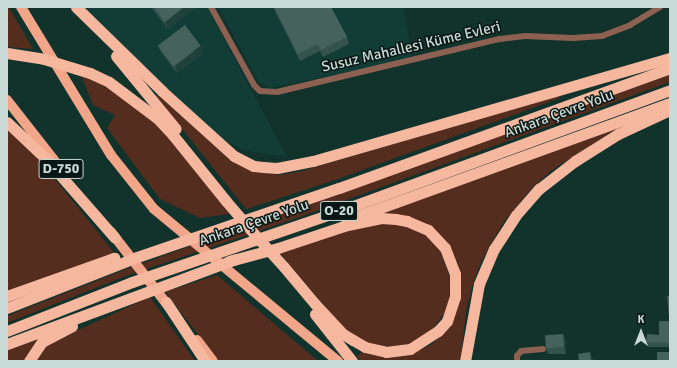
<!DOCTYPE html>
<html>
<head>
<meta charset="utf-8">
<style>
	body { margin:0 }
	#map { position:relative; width:677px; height:368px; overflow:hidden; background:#12322c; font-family:Signika,sans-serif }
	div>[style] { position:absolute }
	.built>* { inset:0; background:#123d36 }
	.green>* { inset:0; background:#542d1e }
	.minor>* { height:6px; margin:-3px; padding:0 3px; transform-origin:3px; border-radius:3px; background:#8c6151 }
	.trunk>* { height:10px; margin:-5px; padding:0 5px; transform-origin:5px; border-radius:5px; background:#f1a68a }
	.motorway>* { height:11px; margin:-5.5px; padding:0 5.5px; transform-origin:5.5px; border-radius:5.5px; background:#f6b79f }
	.wall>* { inset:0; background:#35534d }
	.shaded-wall>* { inset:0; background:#20403a }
	.building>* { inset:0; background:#45625c; transform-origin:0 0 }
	span { translate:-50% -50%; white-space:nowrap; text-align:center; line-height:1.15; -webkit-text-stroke:3px #0a1714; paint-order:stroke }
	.shield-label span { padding:1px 3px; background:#0a1714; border:1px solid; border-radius:3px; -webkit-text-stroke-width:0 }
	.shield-label { font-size:14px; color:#c9dad6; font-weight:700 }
	.street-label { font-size:15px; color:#c9dad6 }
	.frame { position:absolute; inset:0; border:8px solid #c9dad6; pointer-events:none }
	.north { position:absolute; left:621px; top:312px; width:40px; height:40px; -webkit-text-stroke:3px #0a1714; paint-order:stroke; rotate:0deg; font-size:11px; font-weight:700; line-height:16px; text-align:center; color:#c9dad6 }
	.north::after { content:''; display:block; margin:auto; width:14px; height:18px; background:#c9dad6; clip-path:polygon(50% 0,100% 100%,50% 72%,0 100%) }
</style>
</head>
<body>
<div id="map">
	<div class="built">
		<i style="clip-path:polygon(83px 7px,207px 7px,287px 157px,243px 150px,221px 138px,173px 96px)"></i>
		<i style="clip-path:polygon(218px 7px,404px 7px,412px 59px,270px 88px,260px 84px)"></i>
	</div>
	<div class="green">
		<i style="clip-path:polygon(7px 7px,9px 7px,33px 49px,7px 47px)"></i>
		<i style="clip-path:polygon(80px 73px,96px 81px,137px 107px,165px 133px,230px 214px,200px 218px,160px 199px,107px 128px,115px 115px,93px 105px)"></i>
		<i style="clip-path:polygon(670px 74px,670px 82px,297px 218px,126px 276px,7px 323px,7px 316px,124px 270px)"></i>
		<i style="clip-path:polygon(159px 93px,253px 171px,279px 175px,302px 171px,559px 95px,560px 98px,335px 180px,246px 209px,156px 96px)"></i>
		<i style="clip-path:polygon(629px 121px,552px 170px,531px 189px,503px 223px,482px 260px,474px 280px,467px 306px,460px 361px,361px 361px,357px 356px,363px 352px,393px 357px,406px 355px,431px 345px,447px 330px,460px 293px,458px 264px,441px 237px,381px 214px)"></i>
		<i style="clip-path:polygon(7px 126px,38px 158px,116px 255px,7px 293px)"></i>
		<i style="clip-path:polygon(383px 221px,415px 227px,435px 242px,442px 254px,450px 277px,449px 302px,445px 313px,429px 333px,410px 345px,390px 347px,371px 345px,343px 328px,279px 252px,316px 237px)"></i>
		<i style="clip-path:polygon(217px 275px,318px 361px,219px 361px,165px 292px)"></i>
		<i style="clip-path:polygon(150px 297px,195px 361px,32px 361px,43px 346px)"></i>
		<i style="clip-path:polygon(39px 336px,41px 339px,23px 361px,7px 361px,7px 348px)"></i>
	</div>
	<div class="minor">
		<i style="left:211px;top:7px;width:89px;rotate:61.1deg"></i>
		<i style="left:254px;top:85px;width:8px;rotate:45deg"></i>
		<i style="left:260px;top:91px;width:17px;rotate:3deg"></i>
		<i style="left:277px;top:92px;width:229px;rotate:-13.4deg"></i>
		<i style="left:500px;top:39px;width:25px;rotate:-7deg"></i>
		<i style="left:525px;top:36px;width:48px;rotate:2.4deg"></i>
		<i style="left:573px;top:38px;width:29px;rotate:-4deg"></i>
		<i style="left:602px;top:36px;width:30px;rotate:-21deg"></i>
		<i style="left:630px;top:25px;width:35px;rotate:-31deg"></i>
		<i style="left:517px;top:361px;width:5px;rotate:-90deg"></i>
		<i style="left:517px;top:356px;width:6px;rotate:-51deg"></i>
		<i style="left:521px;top:351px;width:22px;rotate:-5deg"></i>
	</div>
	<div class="trunk">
		<i style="left:21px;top:7px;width:173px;rotate:58.7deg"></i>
		<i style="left:111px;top:155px;width:69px;rotate:51.5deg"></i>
		<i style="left:154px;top:209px;width:239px;rotate:39.6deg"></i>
		<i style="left:7px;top:100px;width:94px;rotate:51.9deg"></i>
		<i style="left:111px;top:232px;width:96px;rotate:52.2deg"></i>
		<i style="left:197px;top:340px;width:26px;rotate:53deg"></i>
	</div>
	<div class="motorway">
		<i style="left:76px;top:7px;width:120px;rotate:44.3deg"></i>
		<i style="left:162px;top:91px;width:97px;rotate:42.1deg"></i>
		<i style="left:234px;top:156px;width:22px;rotate:27deg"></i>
		<i style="left:254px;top:166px;width:9px;rotate:6deg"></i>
		<i style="left:263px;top:167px;width:14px;rotate:4deg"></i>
		<i style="left:277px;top:168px;width:37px;rotate:-11deg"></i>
		<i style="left:313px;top:161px;width:372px;rotate:-16.1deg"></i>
		<i style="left:7px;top:53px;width:37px;rotate:9deg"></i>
		<i style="left:44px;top:59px;width:48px;rotate:16.9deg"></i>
		<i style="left:90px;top:73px;width:21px;rotate:25deg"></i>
		<i style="left:109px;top:82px;width:60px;rotate:36.9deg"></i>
		<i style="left:157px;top:118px;width:22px;rotate:47deg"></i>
		<i style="left:172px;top:134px;width:86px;rotate:51.1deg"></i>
		<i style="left:226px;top:201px;width:45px;rotate:49.5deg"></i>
		<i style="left:255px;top:235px;width:43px;rotate:47.8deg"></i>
		<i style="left:284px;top:267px;width:48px;rotate:50deg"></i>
		<i style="left:315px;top:304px;width:41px;rotate:47deg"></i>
		<i style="left:343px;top:334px;width:12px;rotate:31deg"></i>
		<i style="left:353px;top:340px;width:14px;rotate:30deg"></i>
		<i style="left:365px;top:347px;width:22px;rotate:13deg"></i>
		<i style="left:386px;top:352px;width:24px;rotate:-7deg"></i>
		<i style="left:410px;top:349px;width:33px;rotate:-33deg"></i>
		<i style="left:438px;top:331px;width:13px;rotate:-48deg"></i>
		<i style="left:447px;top:321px;width:25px;rotate:-72deg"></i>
		<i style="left:455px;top:297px;width:23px;rotate:-90deg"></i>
		<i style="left:455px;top:274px;width:28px;rotate:-111deg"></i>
		<i style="left:445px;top:248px;width:25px;rotate:-133deg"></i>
		<i style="left:428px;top:230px;width:23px;rotate:-157deg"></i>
		<i style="left:407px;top:221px;width:11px;rotate:-170deg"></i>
		<i style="left:396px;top:219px;width:15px;rotate:-176deg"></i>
		<i style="left:381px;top:218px;width:38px;rotate:168deg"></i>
		<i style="left:344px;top:226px;width:70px;rotate:161.6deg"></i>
		<i style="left:278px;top:248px;width:51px;rotate:165.1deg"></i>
		<i style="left:116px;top:56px;width:94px;rotate:50.6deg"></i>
		<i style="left:7px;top:122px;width:55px;rotate:43.5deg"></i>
		<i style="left:47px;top:160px;width:103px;rotate:48.9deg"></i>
		<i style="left:355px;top:217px;width:335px;rotate:-19.9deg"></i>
		<i style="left:7px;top:296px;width:114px;rotate:-19.6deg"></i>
		<i style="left:166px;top:302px;width:71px;rotate:56.5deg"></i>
		<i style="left:7px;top:308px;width:140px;rotate:-21.4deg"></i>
		<i style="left:137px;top:257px;width:213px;rotate:-18.9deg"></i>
		<i style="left:339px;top:188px;width:352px;rotate:-19.9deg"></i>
		<i style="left:315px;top:314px;width:60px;rotate:51.8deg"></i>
		<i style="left:7px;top:331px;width:134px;rotate:-21.4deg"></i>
		<i style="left:132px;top:282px;width:225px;rotate:-18.9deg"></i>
		<i style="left:345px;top:209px;width:346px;rotate:-20.1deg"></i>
		<i style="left:7px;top:344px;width:243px;rotate:-20.4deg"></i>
		<i style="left:29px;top:361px;width:23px;rotate:-56deg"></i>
		<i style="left:42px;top:342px;width:34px;rotate:-28deg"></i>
		<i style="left:465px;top:361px;width:78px;rotate:-79.7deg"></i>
		<i style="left:479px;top:284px;width:38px;rotate:-67deg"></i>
		<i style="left:494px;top:249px;width:40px;rotate:-57.1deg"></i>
		<i style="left:516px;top:215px;width:35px;rotate:-49deg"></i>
		<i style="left:539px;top:189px;width:46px;rotate:-37.9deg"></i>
		<i style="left:575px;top:161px;width:51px;rotate:-32.1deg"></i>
		<i style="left:618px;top:134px;width:57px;rotate:-24.8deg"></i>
	</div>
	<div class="wall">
		<i style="clip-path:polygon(151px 7px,193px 7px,194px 9px,168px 29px)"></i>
		<i style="clip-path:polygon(273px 7px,331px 7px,347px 37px,349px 44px,323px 57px,320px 51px,300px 61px)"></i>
		<i style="clip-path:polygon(158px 45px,204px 53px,177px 73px,161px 52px)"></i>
		<i style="clip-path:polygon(669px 321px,670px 323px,670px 347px,648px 347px,646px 342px,659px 335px)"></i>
		<i style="clip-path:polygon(563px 334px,566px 341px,566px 354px,548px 354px,545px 347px)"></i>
	</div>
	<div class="shaded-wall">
		<i style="clip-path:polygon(184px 7px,193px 7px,194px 9px,168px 29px,165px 22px)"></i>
		<i style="clip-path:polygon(201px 46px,204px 53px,177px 73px,175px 66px)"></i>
		<i style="clip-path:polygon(563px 334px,566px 341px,566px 354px,564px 347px)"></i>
		<i style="clip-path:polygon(590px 352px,593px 359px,593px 361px,591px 361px)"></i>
	</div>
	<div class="building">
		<i style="clip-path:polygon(154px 7px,184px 7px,165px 22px)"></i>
		<i style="clip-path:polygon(274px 7px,331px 7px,347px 37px,321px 50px,318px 44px,298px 54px)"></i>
		<i style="left:185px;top:25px;width:26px;height:34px;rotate:53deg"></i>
		<i style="clip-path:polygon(667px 296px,670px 296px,670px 316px,669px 316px)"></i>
		<i style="clip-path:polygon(659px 321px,669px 321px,670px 343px,646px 342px,647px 334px,659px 335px)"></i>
		<i style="left:563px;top:334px;width:13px;height:18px;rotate:86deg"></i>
		<i style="clip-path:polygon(590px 352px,591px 361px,579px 361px,578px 354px)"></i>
		<i style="left:657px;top:352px;width:13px;height:9px"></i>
	</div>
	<div class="shield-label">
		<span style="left:61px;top:169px">D-750</span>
		<span style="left:339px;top:211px">O-20</span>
	</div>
	<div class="street-label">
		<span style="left:411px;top:47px;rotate:-13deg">Susuz Mahallesi Küme Evleri</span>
		<span style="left:559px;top:114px;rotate:-20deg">Ankara Çevre Yolu</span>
		<span style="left:254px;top:223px;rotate:-19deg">Ankara Çevre Yolu</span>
	</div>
	<div class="frame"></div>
	<div class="north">K</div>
</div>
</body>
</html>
